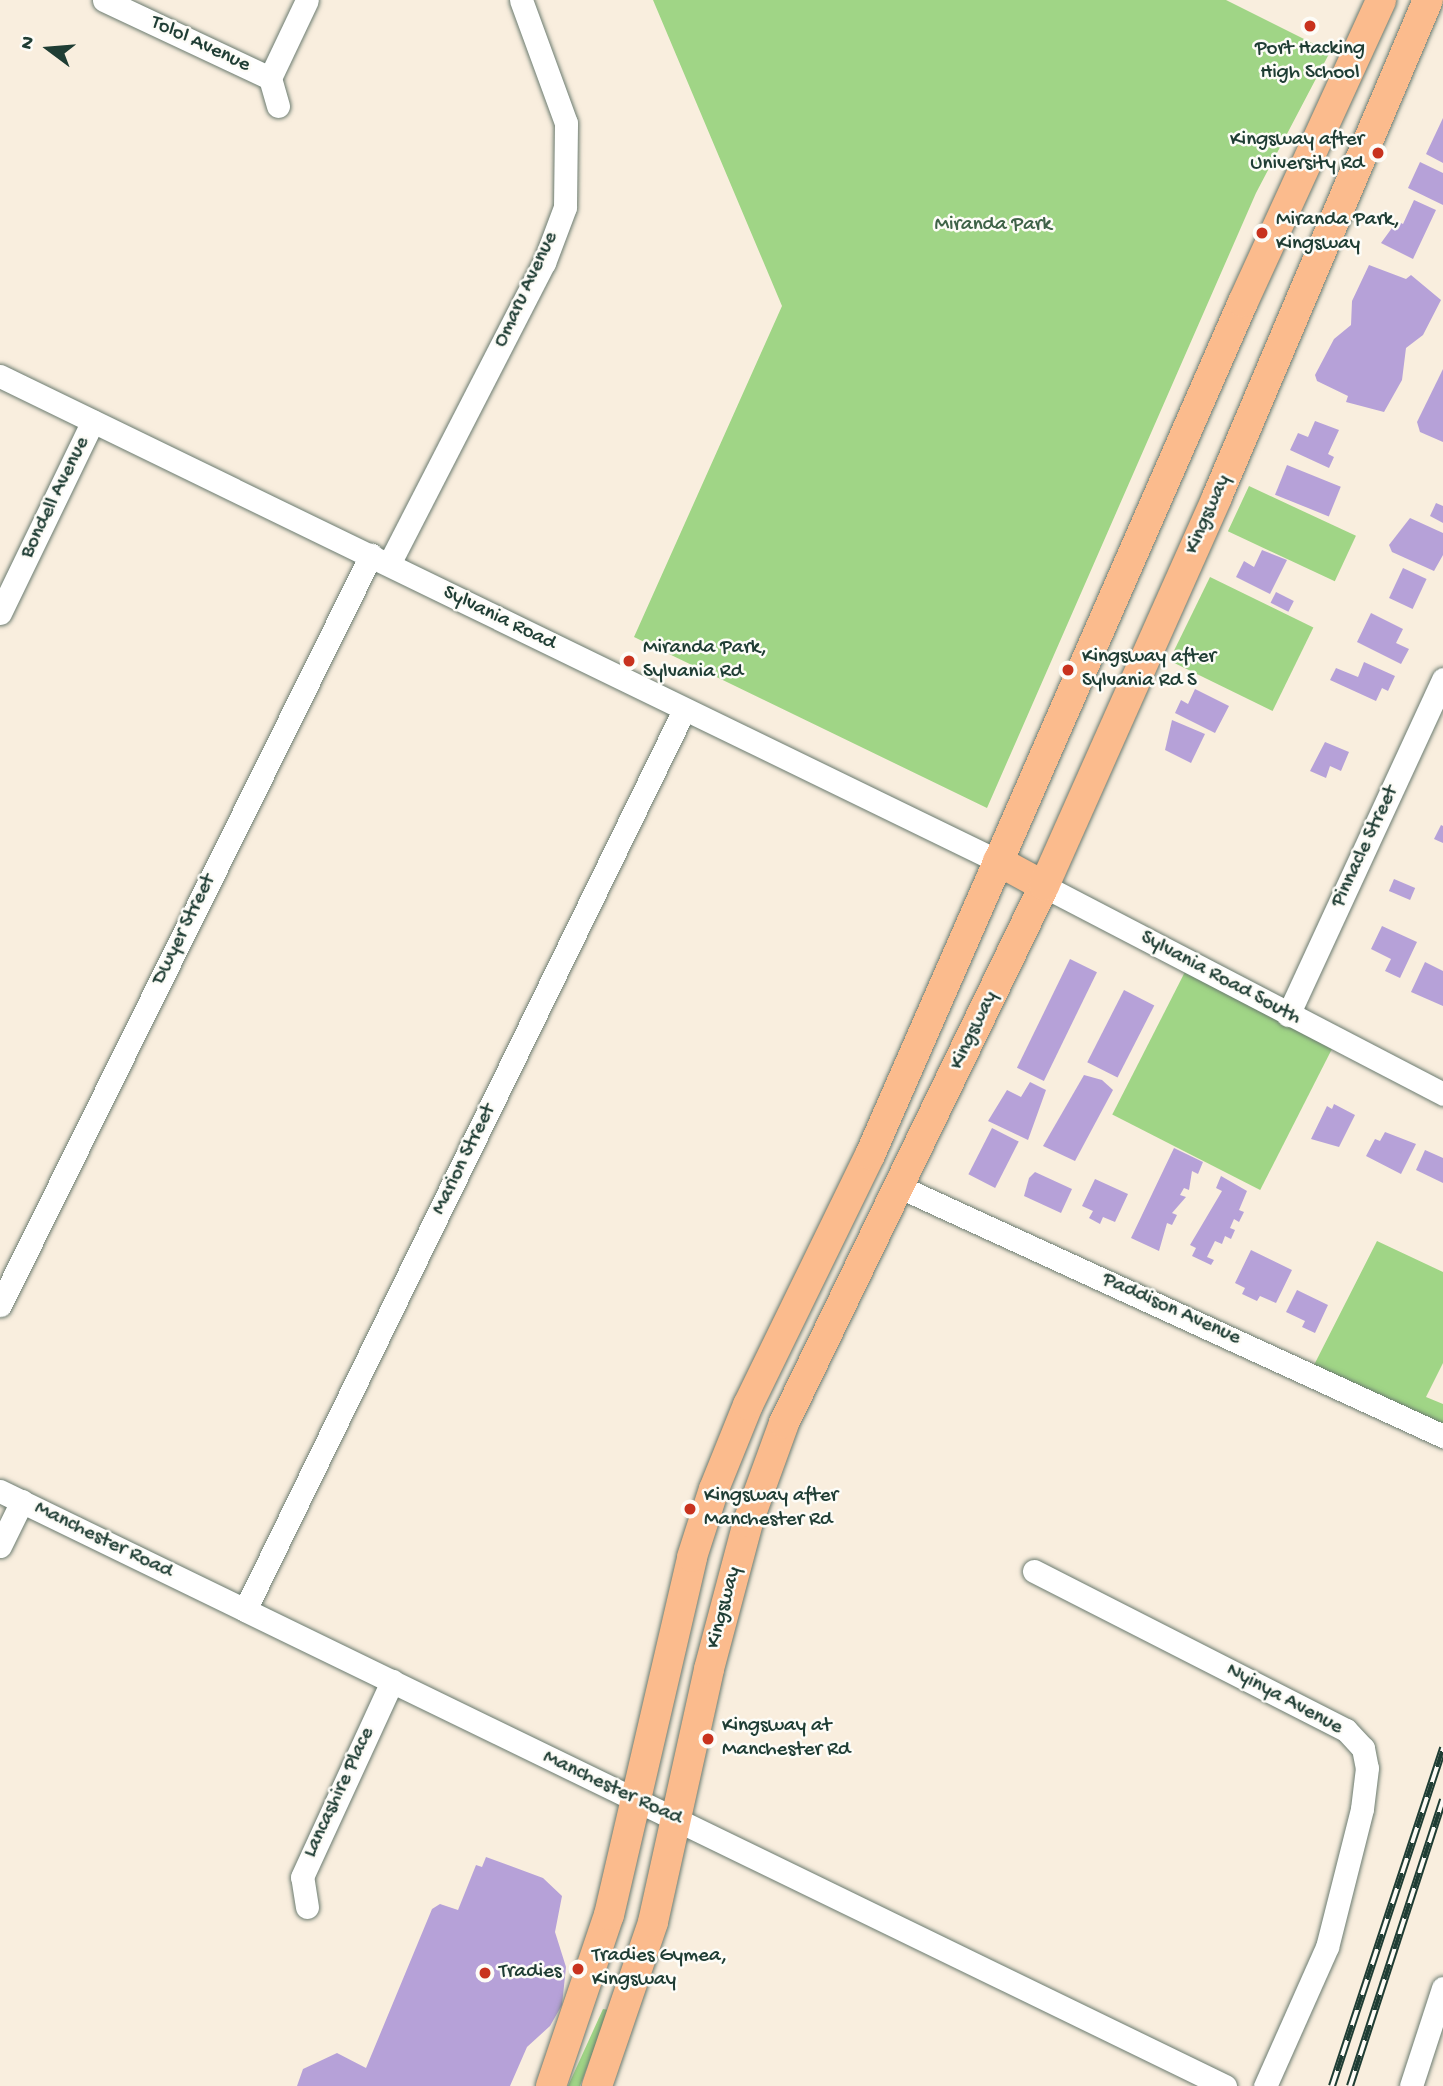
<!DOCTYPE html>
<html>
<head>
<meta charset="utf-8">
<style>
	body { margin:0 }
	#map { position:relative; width:1443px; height:2086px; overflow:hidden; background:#f9eede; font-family:"Gochi Hand",sans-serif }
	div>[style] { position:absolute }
	.green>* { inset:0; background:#a0d586; transform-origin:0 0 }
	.building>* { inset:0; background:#b6a1d8; transform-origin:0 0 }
	.roads { filter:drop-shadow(0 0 2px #6b7b70) drop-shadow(0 0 2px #6b7b70) }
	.minor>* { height:23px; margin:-11.5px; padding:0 11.5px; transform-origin:11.5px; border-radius:11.5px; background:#fff }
	.major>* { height:30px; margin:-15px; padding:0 15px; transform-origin:15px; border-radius:15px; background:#fbbb8d }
	.rail>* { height:8px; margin-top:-4px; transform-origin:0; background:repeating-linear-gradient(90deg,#fdfcf7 0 16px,#1f3d34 0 32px); box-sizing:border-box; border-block:2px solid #1f3d34 }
	.dots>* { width:19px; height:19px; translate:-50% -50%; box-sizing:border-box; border:4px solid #fdfcf7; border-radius:50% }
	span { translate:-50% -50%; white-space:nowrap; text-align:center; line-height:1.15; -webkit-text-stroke:5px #fdfcf7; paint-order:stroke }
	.street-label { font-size:21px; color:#1f3d34 }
	.poi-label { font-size:21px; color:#1f3d34 }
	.right { translate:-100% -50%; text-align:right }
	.left { translate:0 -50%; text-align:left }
	.park-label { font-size:21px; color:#3f6348 }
	.north { position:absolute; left:14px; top:14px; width:70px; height:70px; -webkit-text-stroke:5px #fdfcf7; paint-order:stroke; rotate:286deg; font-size:19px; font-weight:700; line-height:28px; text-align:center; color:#1f3d34 }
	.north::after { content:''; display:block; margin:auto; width:24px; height:32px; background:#1f3d34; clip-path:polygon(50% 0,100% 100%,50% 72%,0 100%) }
</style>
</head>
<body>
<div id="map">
	<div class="green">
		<i style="clip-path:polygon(653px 0,1226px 0,1330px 52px,1256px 193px,987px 808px,634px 637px,782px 306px)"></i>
		<i style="left:1249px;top:486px;width:118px;height:50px;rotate:25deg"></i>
		<i style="left:1210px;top:577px;width:115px;height:93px;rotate:26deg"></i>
		<i style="left:1189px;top:964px;width:166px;height:169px;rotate:27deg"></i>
		<i style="clip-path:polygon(1377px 1241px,1443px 1272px,1443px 1363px,1426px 1397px,1443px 1404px,1443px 1426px,1314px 1365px)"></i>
		<i style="clip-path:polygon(603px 2009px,609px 2010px,580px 2086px,568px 2086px)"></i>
	</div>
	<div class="building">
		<i style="clip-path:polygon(1443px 118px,1443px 163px,1426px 154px)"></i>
		<i style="clip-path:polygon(1420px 162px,1443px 173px,1443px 205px,1408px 188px)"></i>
		<i style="clip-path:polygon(1414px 200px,1436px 210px,1413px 259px,1381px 243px,1397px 221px,1403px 224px)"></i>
		<i style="clip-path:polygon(1369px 265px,1406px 279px,1411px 275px,1441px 300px,1423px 335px,1406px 348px,1402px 380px,1384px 412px,1346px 402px,1348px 396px,1317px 381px,1315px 375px,1334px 339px,1351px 325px,1352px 301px)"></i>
		<i style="clip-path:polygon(1443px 369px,1443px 442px,1420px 432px,1417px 422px)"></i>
		<i style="clip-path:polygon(1315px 421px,1339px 430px,1328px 454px,1334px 457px,1329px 468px,1290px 450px,1298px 433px,1308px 437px)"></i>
		<i style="left:1287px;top:465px;width:58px;height:32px;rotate:22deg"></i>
		<i style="clip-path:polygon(1436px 503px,1443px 506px,1443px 523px,1430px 516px)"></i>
		<i style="clip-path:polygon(1410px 518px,1443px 533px,1443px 555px,1434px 571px,1392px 552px,1389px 545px)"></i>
		<i style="clip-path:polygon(1262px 550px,1287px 560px,1270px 594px,1236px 577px,1244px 561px,1254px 567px)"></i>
		<i style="left:1403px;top:568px;width:26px;height:33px;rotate:25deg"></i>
		<i style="left:1276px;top:592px;width:20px;height:12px;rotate:27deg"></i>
		<i style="clip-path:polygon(1371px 613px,1403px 629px,1396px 643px,1409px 649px,1401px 664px,1357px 642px)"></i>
		<i style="clip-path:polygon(1364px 662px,1395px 676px,1388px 691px,1382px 688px,1376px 701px,1330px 680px,1336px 668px,1358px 677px)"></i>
		<i style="clip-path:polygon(1195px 689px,1229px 706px,1215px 733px,1175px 713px,1181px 700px,1188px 704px)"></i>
		<i style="clip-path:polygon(1172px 720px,1205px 734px,1191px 763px,1165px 750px)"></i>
		<i style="clip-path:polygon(1325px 742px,1349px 752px,1341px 771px,1330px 766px,1326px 778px,1310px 771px)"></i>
		<i style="clip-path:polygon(1441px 825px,1443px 826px,1443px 843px,1434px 839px)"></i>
		<i style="left:1394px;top:879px;width:23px;height:13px;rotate:23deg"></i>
		<i style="clip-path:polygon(1382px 926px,1417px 942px,1400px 978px,1385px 971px,1391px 959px,1371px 949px)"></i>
		<i style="left:1070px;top:959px;width:30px;height:121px;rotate:26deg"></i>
		<i style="clip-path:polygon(1425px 962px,1443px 971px,1443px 1006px,1411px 992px)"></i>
		<i style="left:1124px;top:990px;width:34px;height:81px;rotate:27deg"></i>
		<i style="clip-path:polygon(1084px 1075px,1102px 1080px,1113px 1090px,1075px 1161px,1043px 1146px)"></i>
		<i style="clip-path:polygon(1030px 1082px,1046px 1090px,1028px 1140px,988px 1121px,1007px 1090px,1021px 1097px)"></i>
		<i style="clip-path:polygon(1334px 1104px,1355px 1115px,1339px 1147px,1311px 1139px,1327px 1106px,1332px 1109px)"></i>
		<i style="left:992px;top:1128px;width:30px;height:52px;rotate:27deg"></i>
		<i style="clip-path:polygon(1385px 1132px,1416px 1144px,1401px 1174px,1366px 1156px,1375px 1139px,1380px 1141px)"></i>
		<i style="clip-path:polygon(1174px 1148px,1203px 1162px,1198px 1174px,1192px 1171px,1189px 1190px,1184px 1188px,1180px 1195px,1186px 1197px,1172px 1213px,1177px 1215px,1172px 1225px,1167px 1223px,1159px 1251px,1131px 1238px)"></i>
		<i style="clip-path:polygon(1425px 1150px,1443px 1158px,1443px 1183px,1416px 1170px)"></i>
		<i style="clip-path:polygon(1035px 1172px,1072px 1189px,1061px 1213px,1024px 1196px,1029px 1178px)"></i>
		<i style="clip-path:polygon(1221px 1176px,1247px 1191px,1239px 1210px,1244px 1212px,1239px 1222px,1234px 1219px,1230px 1228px,1235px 1230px,1231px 1239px,1225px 1236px,1222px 1244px,1215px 1241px,1207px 1257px,1214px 1260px,1211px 1265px,1192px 1256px,1196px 1248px,1190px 1245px,1222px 1191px,1216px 1188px)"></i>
		<i style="clip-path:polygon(1095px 1179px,1128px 1194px,1115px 1222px,1103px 1217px,1100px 1224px,1089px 1218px,1093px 1211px,1082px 1206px)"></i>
		<i style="clip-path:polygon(1251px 1250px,1292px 1270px,1276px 1303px,1260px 1296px,1257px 1301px,1242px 1294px,1245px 1288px,1235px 1283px)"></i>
		<i style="clip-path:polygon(1297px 1290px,1328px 1305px,1315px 1333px,1302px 1327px,1305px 1321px,1286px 1312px)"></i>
		<i style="clip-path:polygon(486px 1857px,543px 1878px,562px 1896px,555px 1932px,566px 1967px,562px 2005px,550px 2026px,527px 2047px,510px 2086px,297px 2086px,303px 2069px,337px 2053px,366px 2068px,432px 1909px,440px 1904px,458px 1910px,476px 1865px,482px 1867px)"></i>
	</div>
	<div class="roads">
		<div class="minor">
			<i style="left:104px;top:0;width:183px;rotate:25.2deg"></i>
			<i style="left:270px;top:78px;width:29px;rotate:74deg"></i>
			<i style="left:270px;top:78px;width:86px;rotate:-64.6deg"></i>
			<i style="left:0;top:376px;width:1110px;rotate:25.92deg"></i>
			<i style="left:389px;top:564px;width:339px;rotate:-62.8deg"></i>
			<i style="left:544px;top:263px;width:60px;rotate:-69.4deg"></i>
			<i style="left:565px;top:207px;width:84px;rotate:-89.3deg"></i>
			<i style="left:566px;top:123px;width:131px;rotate:-110.1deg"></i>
			<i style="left:0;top:613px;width:213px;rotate:-64.2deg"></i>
			<i style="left:1044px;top:886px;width:450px;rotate:27.5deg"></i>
			<i style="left:1288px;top:1015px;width:370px;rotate:-65.2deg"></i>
			<i style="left:898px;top:1186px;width:600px;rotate:24.64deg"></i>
			<i style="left:0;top:1305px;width:837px;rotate:-63.68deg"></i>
			<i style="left:0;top:1491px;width:1362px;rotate:25.91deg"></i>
			<i style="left:0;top:1546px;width:50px;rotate:-63.9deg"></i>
			<i style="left:1034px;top:1571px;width:350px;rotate:27deg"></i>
			<i style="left:1346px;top:1730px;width:25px;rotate:47deg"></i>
			<i style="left:1363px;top:1748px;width:20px;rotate:79deg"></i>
			<i style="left:1367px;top:1768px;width:41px;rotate:97deg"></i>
			<i style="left:1362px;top:1809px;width:142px;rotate:104.2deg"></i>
			<i style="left:1327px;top:1947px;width:152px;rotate:114deg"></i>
			<i style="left:245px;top:1610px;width:1001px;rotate:-64deg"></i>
			<i style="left:307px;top:1907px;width:30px;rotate:-99deg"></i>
			<i style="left:302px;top:1877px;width:216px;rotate:-65.3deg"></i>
			<i style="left:1411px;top:2086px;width:103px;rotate:-71.9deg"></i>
		</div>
		<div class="major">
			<i style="left:998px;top:861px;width:52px;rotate:28.5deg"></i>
			<i style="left:551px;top:2086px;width:181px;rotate:-71.3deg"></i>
			<i style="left:609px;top:1915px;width:367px;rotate:-76.9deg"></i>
			<i style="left:692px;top:1557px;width:71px;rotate:-72.1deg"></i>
			<i style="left:714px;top:1489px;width:91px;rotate:-68deg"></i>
			<i style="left:748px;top:1405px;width:278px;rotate:-64deg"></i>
			<i style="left:870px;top:1155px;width:931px;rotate:-66.38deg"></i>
			<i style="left:1243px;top:302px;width:332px;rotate:-65.4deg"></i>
			<i style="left:597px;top:2086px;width:173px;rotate:-71.1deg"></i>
			<i style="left:653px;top:1922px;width:259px;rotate:-77.5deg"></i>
			<i style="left:709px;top:1669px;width:152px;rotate:-75.1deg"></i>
			<i style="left:748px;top:1522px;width:105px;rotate:-70deg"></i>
			<i style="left:784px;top:1423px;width:597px;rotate:-64.17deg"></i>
			<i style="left:1044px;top:886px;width:426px;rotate:-66deg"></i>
			<i style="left:1217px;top:497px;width:540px;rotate:-67deg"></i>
		</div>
	</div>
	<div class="rail">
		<i style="left:1332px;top:2086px;width:356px;rotate:-71.8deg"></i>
		<i style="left:1350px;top:2086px;width:301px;rotate:-72deg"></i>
	</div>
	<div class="dots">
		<i style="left:1310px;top:26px;background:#c8321e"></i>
		<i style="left:1378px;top:153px;background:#c8321e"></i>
		<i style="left:1262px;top:233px;background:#c8321e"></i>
		<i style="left:629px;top:661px;background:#c8321e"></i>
		<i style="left:1068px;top:670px;background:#c8321e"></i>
		<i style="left:690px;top:1509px;background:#c8321e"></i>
		<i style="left:708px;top:1739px;background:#c8321e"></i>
		<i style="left:578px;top:1969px;background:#c8321e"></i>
		<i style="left:485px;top:1973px;background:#c8321e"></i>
	</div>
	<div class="street-label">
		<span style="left:200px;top:45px;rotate:25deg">Tolol Avenue</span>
		<span style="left:527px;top:290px;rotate:-65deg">Omaru Avenue</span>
		<span style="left:56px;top:498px;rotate:-64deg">Bondell Avenue</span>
		<span style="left:1209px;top:515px;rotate:-66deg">Kingsway</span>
		<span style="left:499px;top:619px;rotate:26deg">Sylvania Road</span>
		<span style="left:1366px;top:847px;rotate:-65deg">Pinnacle Street</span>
		<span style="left:185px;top:930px;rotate:-64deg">Dwyer Street</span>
		<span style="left:1220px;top:979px;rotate:28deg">Sylvania Road South</span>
		<span style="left:975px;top:1031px;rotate:-64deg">Kingsway</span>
		<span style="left:465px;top:1160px;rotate:-64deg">Marion Street</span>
		<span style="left:1171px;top:1310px;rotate:24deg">Paddison Avenue</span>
		<span style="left:103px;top:1541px;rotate:26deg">Manchester Road</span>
		<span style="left:725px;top:1608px;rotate:-75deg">Kingsway</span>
		<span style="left:1284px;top:1700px;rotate:28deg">Nyinya Avenue</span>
		<span style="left:612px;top:1789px;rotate:25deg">Manchester Road</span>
		<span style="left:340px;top:1793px;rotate:-65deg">Lancashire Place</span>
	</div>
	<div class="poi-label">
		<span style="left:1310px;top:62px">Port Hacking<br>High School</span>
		<span class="right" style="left:1364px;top:153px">Kingsway after<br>University Rd</span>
		<span class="left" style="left:1276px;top:233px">Miranda Park,<br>Kingsway</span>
		<span class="left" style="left:643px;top:661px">Miranda Park,<br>Sylvania Rd</span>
		<span class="left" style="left:1082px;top:670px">Kingsway after<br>Sylvania Rd S</span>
		<span class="left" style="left:704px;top:1509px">Kingsway after<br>Manchester Rd</span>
		<span class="left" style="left:722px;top:1739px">Kingsway at<br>Manchester Rd</span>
		<span class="left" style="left:592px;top:1969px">Tradies Gymea,<br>Kingsway</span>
		<span class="left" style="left:499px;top:1973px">Tradies</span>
	</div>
	<div class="park-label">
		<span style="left:993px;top:226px">Miranda Park</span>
	</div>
	<div class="north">N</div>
</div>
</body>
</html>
